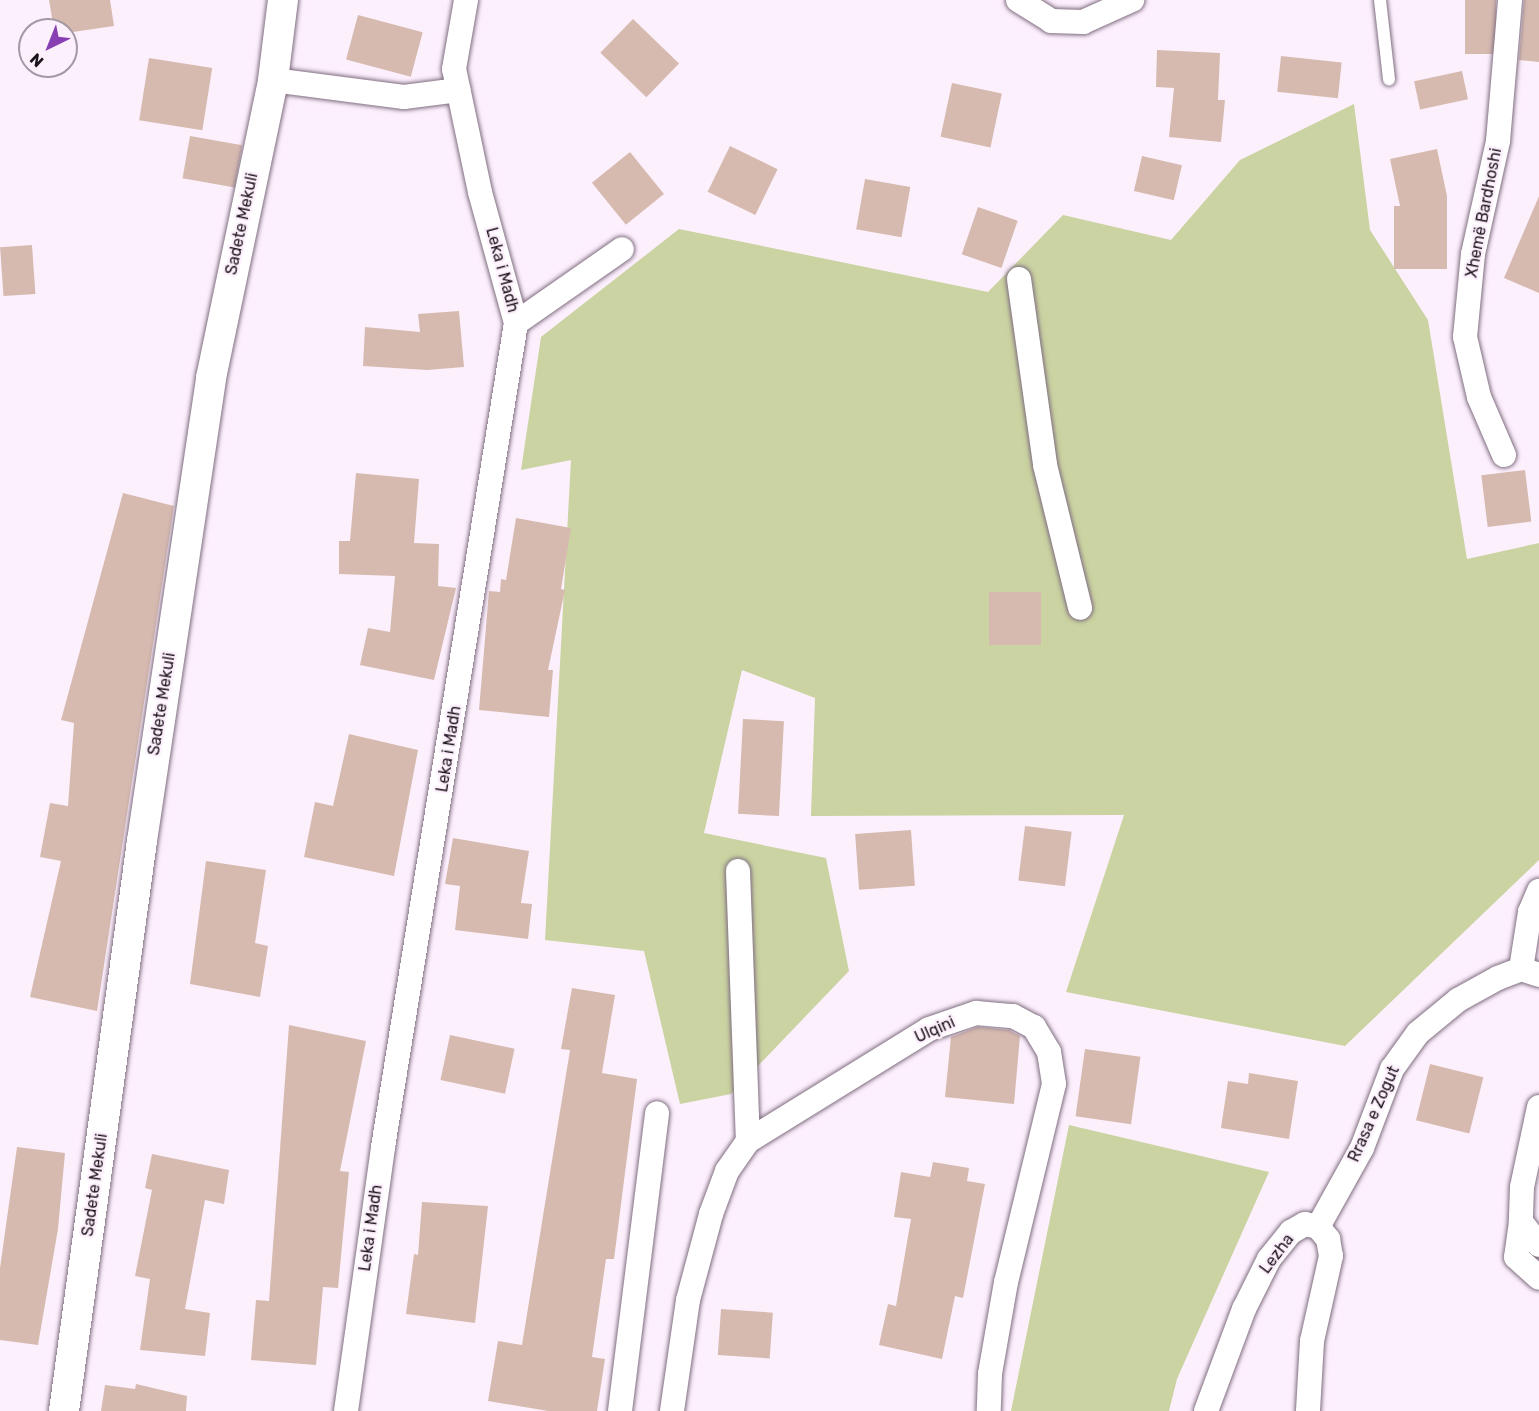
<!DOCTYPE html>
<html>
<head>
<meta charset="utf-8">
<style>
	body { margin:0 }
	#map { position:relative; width:1539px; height:1411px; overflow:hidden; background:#fdf0fd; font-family:Rubik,sans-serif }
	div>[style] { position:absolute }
	.green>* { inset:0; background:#cad3a1 }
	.building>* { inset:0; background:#d6bab0; transform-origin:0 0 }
	.roads { filter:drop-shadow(0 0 2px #806e80) drop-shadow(0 0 2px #806e80) }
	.service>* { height:12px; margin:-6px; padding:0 6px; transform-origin:6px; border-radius:6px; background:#fff }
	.minor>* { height:24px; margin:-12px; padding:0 12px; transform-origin:12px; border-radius:12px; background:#fff }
	.tertiary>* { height:30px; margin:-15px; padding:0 15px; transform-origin:15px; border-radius:15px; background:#fff }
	span { translate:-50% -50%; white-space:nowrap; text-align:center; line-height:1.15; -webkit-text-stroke:5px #fdf0fd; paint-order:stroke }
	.street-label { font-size:16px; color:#1b141b }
	.north { position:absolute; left:18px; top:18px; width:60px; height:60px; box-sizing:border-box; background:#fdf0fd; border:2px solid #a398a3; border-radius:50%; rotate:223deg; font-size:16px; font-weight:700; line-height:24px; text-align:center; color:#1b141b }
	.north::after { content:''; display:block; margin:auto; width:21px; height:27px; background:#883fb1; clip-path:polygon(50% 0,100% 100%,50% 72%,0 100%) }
</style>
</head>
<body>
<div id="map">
	<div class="green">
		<i style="clip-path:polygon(1354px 104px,1370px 230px,1428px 320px,1467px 559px,1539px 543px,1539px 860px,1345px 1046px,1066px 992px,1124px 815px,811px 816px,815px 698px,742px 670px,704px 833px,826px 858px,849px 971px,731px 1094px,680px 1104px,644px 951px,545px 940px,571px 460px,521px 470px,541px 337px,679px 229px,988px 292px,1063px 215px,1171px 240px,1240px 160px)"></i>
		<i style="clip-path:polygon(1069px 1125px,1269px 1172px,1177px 1379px,1169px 1411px,1011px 1411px)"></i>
	</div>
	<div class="building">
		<i style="clip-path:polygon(49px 0,110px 0,114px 26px,66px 33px,54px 30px)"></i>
		<i style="left:1465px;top:0;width:31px;height:54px"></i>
		<i style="clip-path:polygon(1524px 0,1539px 0,1539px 62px,1519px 60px)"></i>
		<i style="left:358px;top:15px;width:67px;height:46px;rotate:15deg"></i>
		<i style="left:633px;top:19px;width:64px;height:47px;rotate:44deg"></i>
		<i style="clip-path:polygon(1157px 50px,1220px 53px,1218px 100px,1225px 100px,1221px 142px,1169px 137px,1174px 88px,1156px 87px)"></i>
		<i style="left:1281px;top:56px;width:61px;height:36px;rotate:6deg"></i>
		<i style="left:149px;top:58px;width:64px;height:63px;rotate:9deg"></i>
		<i style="left:1462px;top:71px;width:29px;height:49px;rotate:78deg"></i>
		<i style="left:952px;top:83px;width:51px;height:55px;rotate:12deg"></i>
		<i style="left:190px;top:136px;width:53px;height:43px;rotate:10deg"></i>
		<i style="left:730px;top:146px;width:53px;height:51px;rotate:26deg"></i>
		<i style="clip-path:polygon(1437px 149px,1447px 196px,1447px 269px,1394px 269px,1394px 206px,1400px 206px,1390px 159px)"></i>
		<i style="left:630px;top:152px;width:54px;height:49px;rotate:51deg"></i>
		<i style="left:1142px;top:156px;width:41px;height:36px;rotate:13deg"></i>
		<i style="left:865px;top:179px;width:46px;height:51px;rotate:10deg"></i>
		<i style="clip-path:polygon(1539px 196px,1539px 293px,1504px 278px)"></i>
		<i style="left:978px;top:207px;width:42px;height:50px;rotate:19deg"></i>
		<i style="left:32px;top:245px;width:49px;height:32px;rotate:86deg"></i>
		<i style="clip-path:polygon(459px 311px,464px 367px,427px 370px,363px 366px,365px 327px,420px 332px,418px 314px)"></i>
		<i style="left:1525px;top:470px;width:52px;height:44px;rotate:83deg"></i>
		<i style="clip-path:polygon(356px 473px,419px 479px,414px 543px,439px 544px,438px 586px,456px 588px,434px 680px,360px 665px,368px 628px,390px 632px,395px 576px,339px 574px,339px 541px,350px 541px)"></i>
		<i style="clip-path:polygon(123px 493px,174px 506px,97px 1011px,30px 997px,61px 861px,40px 857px,50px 803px,68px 806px,74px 723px,61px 720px)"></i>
		<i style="clip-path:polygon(516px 518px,571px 528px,561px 589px,565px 590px,548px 670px,553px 670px,549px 717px,479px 710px,489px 591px,500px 592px,501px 579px,506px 580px)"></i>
		<i style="left:989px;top:592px;width:52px;height:53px"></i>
		<i style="left:743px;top:719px;width:41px;height:95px;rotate:3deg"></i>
		<i style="clip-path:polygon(349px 734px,418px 750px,394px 876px,304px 857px,315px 802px,333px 806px)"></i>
		<i style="left:1025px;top:826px;width:47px;height:55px;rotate:7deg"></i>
		<i style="left:911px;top:830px;width:56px;height:56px;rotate:86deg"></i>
		<i style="clip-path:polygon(453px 838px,529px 851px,521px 903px,532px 904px,528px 939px,455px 930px,460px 886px,445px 884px)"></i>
		<i style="clip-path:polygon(206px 861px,266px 870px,255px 943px,268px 946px,260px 997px,190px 984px)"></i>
		<i style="clip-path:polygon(572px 988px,615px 995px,602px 1073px,637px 1079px,614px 1259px,606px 1259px,592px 1357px,605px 1359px,597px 1411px,548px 1411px,488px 1401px,498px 1341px,522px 1345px,570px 1050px,561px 1049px)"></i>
		<i style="clip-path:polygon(289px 1025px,366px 1041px,340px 1171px,349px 1172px,338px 1288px,323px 1287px,316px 1365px,251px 1360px,256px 1300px,269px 1301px)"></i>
		<i style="clip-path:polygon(978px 1027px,1009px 1030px,1020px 1036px,1014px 1104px,945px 1097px,951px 1037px)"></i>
		<i style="left:450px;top:1035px;width:66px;height:46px;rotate:12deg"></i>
		<i style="left:1085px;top:1049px;width:56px;height:68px;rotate:8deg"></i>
		<i style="left:1430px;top:1064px;width:55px;height:58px;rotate:14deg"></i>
		<i style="clip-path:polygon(1249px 1073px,1298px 1081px,1289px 1139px,1221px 1128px,1228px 1081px,1248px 1084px)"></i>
		<i style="clip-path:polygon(17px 1147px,65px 1153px,58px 1229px,38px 1345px,0 1340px,0 1268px)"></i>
		<i style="clip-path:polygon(152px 1154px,229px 1170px,224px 1204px,205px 1200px,185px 1309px,210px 1313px,205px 1356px,140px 1350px,150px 1279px,135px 1276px,152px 1190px,145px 1188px)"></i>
		<i style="clip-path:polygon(933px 1162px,969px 1168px,967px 1181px,985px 1184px,963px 1298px,955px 1296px,942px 1359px,879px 1345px,888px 1304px,896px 1306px,911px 1219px,894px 1217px,901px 1172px,930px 1177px)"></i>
		<i style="clip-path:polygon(422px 1202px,488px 1206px,475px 1323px,406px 1314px,414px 1254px,418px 1255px)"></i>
		<i style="left:721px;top:1309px;width:52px;height:46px;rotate:4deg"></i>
		<i style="clip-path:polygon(136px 1384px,187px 1396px,186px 1411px,101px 1411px,105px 1385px,135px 1389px)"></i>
	</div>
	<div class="roads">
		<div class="service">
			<i style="left:1380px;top:0;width:80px;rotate:83.5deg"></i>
		</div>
		<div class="minor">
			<i style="left:1018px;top:0;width:39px;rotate:32deg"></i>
			<i style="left:1051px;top:21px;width:32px;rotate:2deg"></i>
			<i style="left:1083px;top:22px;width:54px;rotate:-24.2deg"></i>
			<i style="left:273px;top:80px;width:132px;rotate:7.4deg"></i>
			<i style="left:404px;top:97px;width:55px;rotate:-7.3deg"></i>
			<i style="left:1019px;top:279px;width:188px;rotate:82deg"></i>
			<i style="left:1045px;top:465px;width:147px;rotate:76.2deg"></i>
			<i style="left:516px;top:323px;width:129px;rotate:-34.9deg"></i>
			<i style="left:1504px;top:455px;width:63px;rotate:-113.3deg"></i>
			<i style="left:1479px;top:397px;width:62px;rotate:-103.1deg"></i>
			<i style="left:1465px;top:337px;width:83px;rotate:-84.5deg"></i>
			<i style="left:1473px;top:254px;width:116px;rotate:-77.5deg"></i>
			<i style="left:1498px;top:141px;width:142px;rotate:-85.1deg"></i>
			<i style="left:738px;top:871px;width:270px;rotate:87.9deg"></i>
			<i style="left:1521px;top:969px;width:58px;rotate:-81deg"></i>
			<i style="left:1530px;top:912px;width:23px;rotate:-67deg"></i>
			<i style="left:1539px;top:1107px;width:82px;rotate:102deg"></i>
			<i style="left:1522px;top:1187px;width:35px;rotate:92deg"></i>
			<i style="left:1521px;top:1222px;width:29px;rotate:52deg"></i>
			<i style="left:1521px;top:1222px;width:35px;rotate:98deg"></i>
			<i style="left:1516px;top:1257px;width:31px;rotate:42deg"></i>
			<i style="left:1318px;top:1227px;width:90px;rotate:-60.9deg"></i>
			<i style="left:1362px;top:1148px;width:85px;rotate:-69.2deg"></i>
			<i style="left:1392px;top:1069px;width:44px;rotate:-54.2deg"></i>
			<i style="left:1418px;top:1033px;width:52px;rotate:-39.5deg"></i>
			<i style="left:1458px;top:1000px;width:46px;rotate:-28.8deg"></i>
			<i style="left:1498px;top:978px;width:25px;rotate:-21deg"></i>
			<i style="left:1521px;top:969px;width:19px;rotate:18deg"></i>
			<i style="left:346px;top:1411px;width:267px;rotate:-82deg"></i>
			<i style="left:383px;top:1147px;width:835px;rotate:-80.83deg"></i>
			<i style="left:516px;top:323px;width:136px;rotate:-105.4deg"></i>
			<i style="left:480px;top:192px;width:126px;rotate:-101.9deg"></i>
			<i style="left:454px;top:69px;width:70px;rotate:-80.1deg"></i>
			<i style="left:620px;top:1411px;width:300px;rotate:-82.9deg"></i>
			<i style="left:672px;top:1411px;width:112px;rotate:-81.8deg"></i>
			<i style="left:688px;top:1300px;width:89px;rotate:-75deg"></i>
			<i style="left:711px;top:1214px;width:46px;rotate:-69.6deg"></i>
			<i style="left:727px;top:1171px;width:37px;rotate:-55deg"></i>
			<i style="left:748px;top:1141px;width:213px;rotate:-31.7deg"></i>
			<i style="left:929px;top:1029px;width:50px;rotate:-18.8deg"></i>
			<i style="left:976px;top:1013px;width:37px;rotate:5deg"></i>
			<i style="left:1013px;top:1016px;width:24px;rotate:28deg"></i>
			<i style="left:1034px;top:1027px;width:29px;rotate:59deg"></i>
			<i style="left:1049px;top:1052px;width:32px;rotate:81deg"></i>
			<i style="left:1054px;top:1084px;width:204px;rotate:103.6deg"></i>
			<i style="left:1006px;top:1282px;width:93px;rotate:99.9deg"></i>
			<i style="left:990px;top:1374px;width:37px;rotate:92deg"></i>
			<i style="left:1206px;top:1411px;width:109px;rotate:-69.6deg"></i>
			<i style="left:1244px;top:1309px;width:56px;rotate:-63.4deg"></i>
			<i style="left:1269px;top:1259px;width:35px;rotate:-51deg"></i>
			<i style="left:1291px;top:1232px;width:16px;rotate:-30deg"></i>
			<i style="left:1305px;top:1224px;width:13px;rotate:13deg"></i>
			<i style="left:1318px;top:1227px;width:16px;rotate:50deg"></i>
			<i style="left:1328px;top:1239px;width:17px;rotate:80deg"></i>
			<i style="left:1331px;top:1256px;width:87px;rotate:102.6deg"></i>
			<i style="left:1312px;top:1341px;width:70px;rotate:93.3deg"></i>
		</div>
		<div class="tertiary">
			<i style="left:64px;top:1411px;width:575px;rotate:-82.21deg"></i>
			<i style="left:142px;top:841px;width:468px;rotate:-81.5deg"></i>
			<i style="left:211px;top:378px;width:304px;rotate:-78.2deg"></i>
			<i style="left:273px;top:80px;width:81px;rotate:-82.9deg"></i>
		</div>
	</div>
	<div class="street-label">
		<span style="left:1484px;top:213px;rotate:-79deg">Xhemë Bardhoshi</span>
		<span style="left:242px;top:224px;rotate:-78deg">Sadete Mekuli</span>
		<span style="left:502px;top:270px;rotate:75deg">Leka i Madh</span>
		<span style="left:162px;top:704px;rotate:-81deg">Sadete Mekuli</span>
		<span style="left:449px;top:749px;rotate:-81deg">Leka i Madh</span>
		<span style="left:935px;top:1030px;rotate:-24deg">Ulqini</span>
		<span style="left:1374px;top:1114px;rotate:-66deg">Rrasa e Zogut</span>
		<span style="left:95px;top:1185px;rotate:-82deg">Sadete Mekuli</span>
		<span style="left:371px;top:1228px;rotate:-82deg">Leka i Madh</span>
		<span style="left:1277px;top:1254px;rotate:-53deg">Lezha</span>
	</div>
	<div class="north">N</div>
</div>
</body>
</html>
